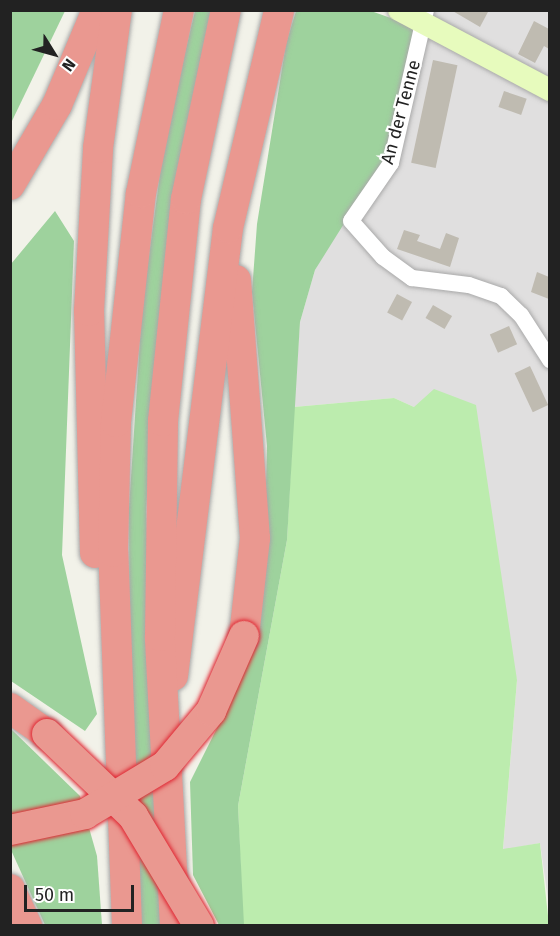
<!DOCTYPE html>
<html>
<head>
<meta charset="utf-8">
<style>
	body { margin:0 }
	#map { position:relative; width:560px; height:936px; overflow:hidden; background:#f2f2e9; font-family:"Fira Sans",sans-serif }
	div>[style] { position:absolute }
	.residential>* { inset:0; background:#e0dfdf }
	.grass>* { inset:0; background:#bcecae }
	.forest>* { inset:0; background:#9ed29d }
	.building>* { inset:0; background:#bfbbb1; transform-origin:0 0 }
	.roads { filter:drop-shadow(0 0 2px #a9a9a9) drop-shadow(0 0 2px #a9a9a9) }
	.street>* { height:16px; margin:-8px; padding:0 8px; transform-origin:8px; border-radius:8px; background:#fff }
	.secondary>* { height:22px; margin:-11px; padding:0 11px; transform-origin:11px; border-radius:11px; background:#e7fbbd }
	.highway>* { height:30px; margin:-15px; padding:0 15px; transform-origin:15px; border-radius:15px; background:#ea9890 }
	.bridges { filter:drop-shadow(0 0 2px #e02632) drop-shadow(0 0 2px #e02632) }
	.highway-bridge>* { height:30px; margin:-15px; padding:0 15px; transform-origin:15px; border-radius:15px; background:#ea9890 }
	span { translate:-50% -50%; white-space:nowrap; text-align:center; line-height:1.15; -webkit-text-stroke:4.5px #fff; paint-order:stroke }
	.street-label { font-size:18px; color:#222 }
	.frame { position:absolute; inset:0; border:12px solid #222; pointer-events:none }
	.north { position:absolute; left:24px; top:24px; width:60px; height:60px; -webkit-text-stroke:4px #fff; paint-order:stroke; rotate:127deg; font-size:16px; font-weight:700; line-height:24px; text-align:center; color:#222 }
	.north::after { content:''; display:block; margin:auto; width:21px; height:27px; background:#222; clip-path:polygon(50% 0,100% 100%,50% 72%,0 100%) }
	.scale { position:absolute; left:24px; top:885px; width:110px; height:27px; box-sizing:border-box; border:3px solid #222; border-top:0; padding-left:8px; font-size:18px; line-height:21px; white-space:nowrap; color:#222; -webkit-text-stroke:4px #fff; paint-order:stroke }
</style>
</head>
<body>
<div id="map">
	<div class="residential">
		<i style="clip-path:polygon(417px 11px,549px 11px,549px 906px,540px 843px,503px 850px,517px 680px,414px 407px,394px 398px,294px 407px,300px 322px,315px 270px,341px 223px)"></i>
	</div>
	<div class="grass">
		<i style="clip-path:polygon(434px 389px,476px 405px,517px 680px,503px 849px,540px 843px,549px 925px,243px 926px,238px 806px,287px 540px,294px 407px,394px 398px,414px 407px)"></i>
	</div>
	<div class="forest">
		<i style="clip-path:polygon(11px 10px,65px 11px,11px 123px,10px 11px)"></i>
		<i style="clip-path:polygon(195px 11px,218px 11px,158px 327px,146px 511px,161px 925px,139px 926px,130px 743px,129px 508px,142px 309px,165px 136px)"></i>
		<i style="clip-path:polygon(296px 11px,371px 11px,416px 27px,387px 155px,315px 270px,300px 322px,287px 540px,238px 806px,244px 925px,219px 925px,193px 875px,190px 782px,228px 706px,264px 565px,267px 446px,252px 292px,257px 224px,286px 44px)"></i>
		<i style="clip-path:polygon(55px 211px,74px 241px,62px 555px,97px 714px,85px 731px,11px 681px,11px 264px)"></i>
		<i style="clip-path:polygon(10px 728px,80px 796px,97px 856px,102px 925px,45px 925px,11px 850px)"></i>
	</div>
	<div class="building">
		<i style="clip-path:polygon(451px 10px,489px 10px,480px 27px)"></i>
		<i style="clip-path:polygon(534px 21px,549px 29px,549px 49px,544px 46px,535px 63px,518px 54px)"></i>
		<i style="left:433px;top:60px;width:25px;height:105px;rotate:12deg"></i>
		<i style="left:504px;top:91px;width:24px;height:17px;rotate:19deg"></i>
		<i style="clip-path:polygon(404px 230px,420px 235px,417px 241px,440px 249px,446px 233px,459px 238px,450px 267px,397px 249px)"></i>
		<i style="clip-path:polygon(537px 272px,549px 277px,549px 299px,531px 292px)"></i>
		<i style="left:397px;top:294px;width:17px;height:21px;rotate:28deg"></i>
		<i style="left:433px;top:305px;width:22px;height:15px;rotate:30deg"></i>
		<i style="left:509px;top:326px;width:20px;height:21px;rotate:66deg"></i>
		<i style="left:530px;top:366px;width:43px;height:17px;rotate:65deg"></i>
	</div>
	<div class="roads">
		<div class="street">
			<i style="left:426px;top:10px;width:157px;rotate:102.9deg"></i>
			<i style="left:391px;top:163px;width:70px;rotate:124.6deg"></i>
			<i style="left:351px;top:221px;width:48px;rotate:48.4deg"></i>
			<i style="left:383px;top:257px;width:36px;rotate:36deg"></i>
			<i style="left:412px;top:278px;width:57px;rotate:7deg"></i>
			<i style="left:469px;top:285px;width:34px;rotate:19deg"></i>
			<i style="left:501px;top:296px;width:28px;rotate:44deg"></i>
			<i style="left:521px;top:315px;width:54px;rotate:57.2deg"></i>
		</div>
		<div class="secondary">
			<i style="left:399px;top:10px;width:171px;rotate:27.9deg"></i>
		</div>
		<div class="highway">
			<i style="left:10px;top:185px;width:93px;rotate:-59.6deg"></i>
			<i style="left:57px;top:105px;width:103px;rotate:-67.2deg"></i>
			<i style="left:236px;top:280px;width:259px;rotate:85.8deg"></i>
			<i style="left:255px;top:538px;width:99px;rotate:96.4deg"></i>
			<i style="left:95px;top:553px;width:242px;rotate:-91.4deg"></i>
			<i style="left:89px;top:311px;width:163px;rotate:-86.8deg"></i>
			<i style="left:98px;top:148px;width:139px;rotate:-82.2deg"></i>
			<i style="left:173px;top:676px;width:451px;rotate:-83deg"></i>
			<i style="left:228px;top:228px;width:224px;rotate:-76.8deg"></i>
			<i style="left:10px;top:708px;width:45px;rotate:35.1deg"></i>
			<i style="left:10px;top:889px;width:41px;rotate:65.3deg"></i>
			<i style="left:127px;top:926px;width:374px;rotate:-92.1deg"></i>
			<i style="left:113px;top:552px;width:130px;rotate:-88.7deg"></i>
			<i style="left:116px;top:422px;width:230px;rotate:-83.8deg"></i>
			<i style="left:141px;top:193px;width:187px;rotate:-78.3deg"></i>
			<i style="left:175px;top:926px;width:290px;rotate:-93deg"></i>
			<i style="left:160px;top:636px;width:215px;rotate:-89.2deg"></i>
			<i style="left:163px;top:421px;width:223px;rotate:-84.1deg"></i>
			<i style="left:186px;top:199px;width:193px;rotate:-78.1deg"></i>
		</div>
	</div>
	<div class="bridges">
		<div class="highway-bridge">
			<i style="left:47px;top:734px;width:119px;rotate:43.6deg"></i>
			<i style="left:133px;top:816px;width:128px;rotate:59deg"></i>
			<i style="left:10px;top:830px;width:77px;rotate:-12deg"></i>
			<i style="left:85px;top:814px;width:93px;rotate:-31deg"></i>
			<i style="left:165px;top:766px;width:72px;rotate:-50.1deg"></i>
			<i style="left:211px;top:711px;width:82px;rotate:-66.3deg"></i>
		</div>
	</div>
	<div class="street-label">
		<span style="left:401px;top:112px;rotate:-75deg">An der Tenne</span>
	</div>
	<div class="frame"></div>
	<div class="north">N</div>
	<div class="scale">50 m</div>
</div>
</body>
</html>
